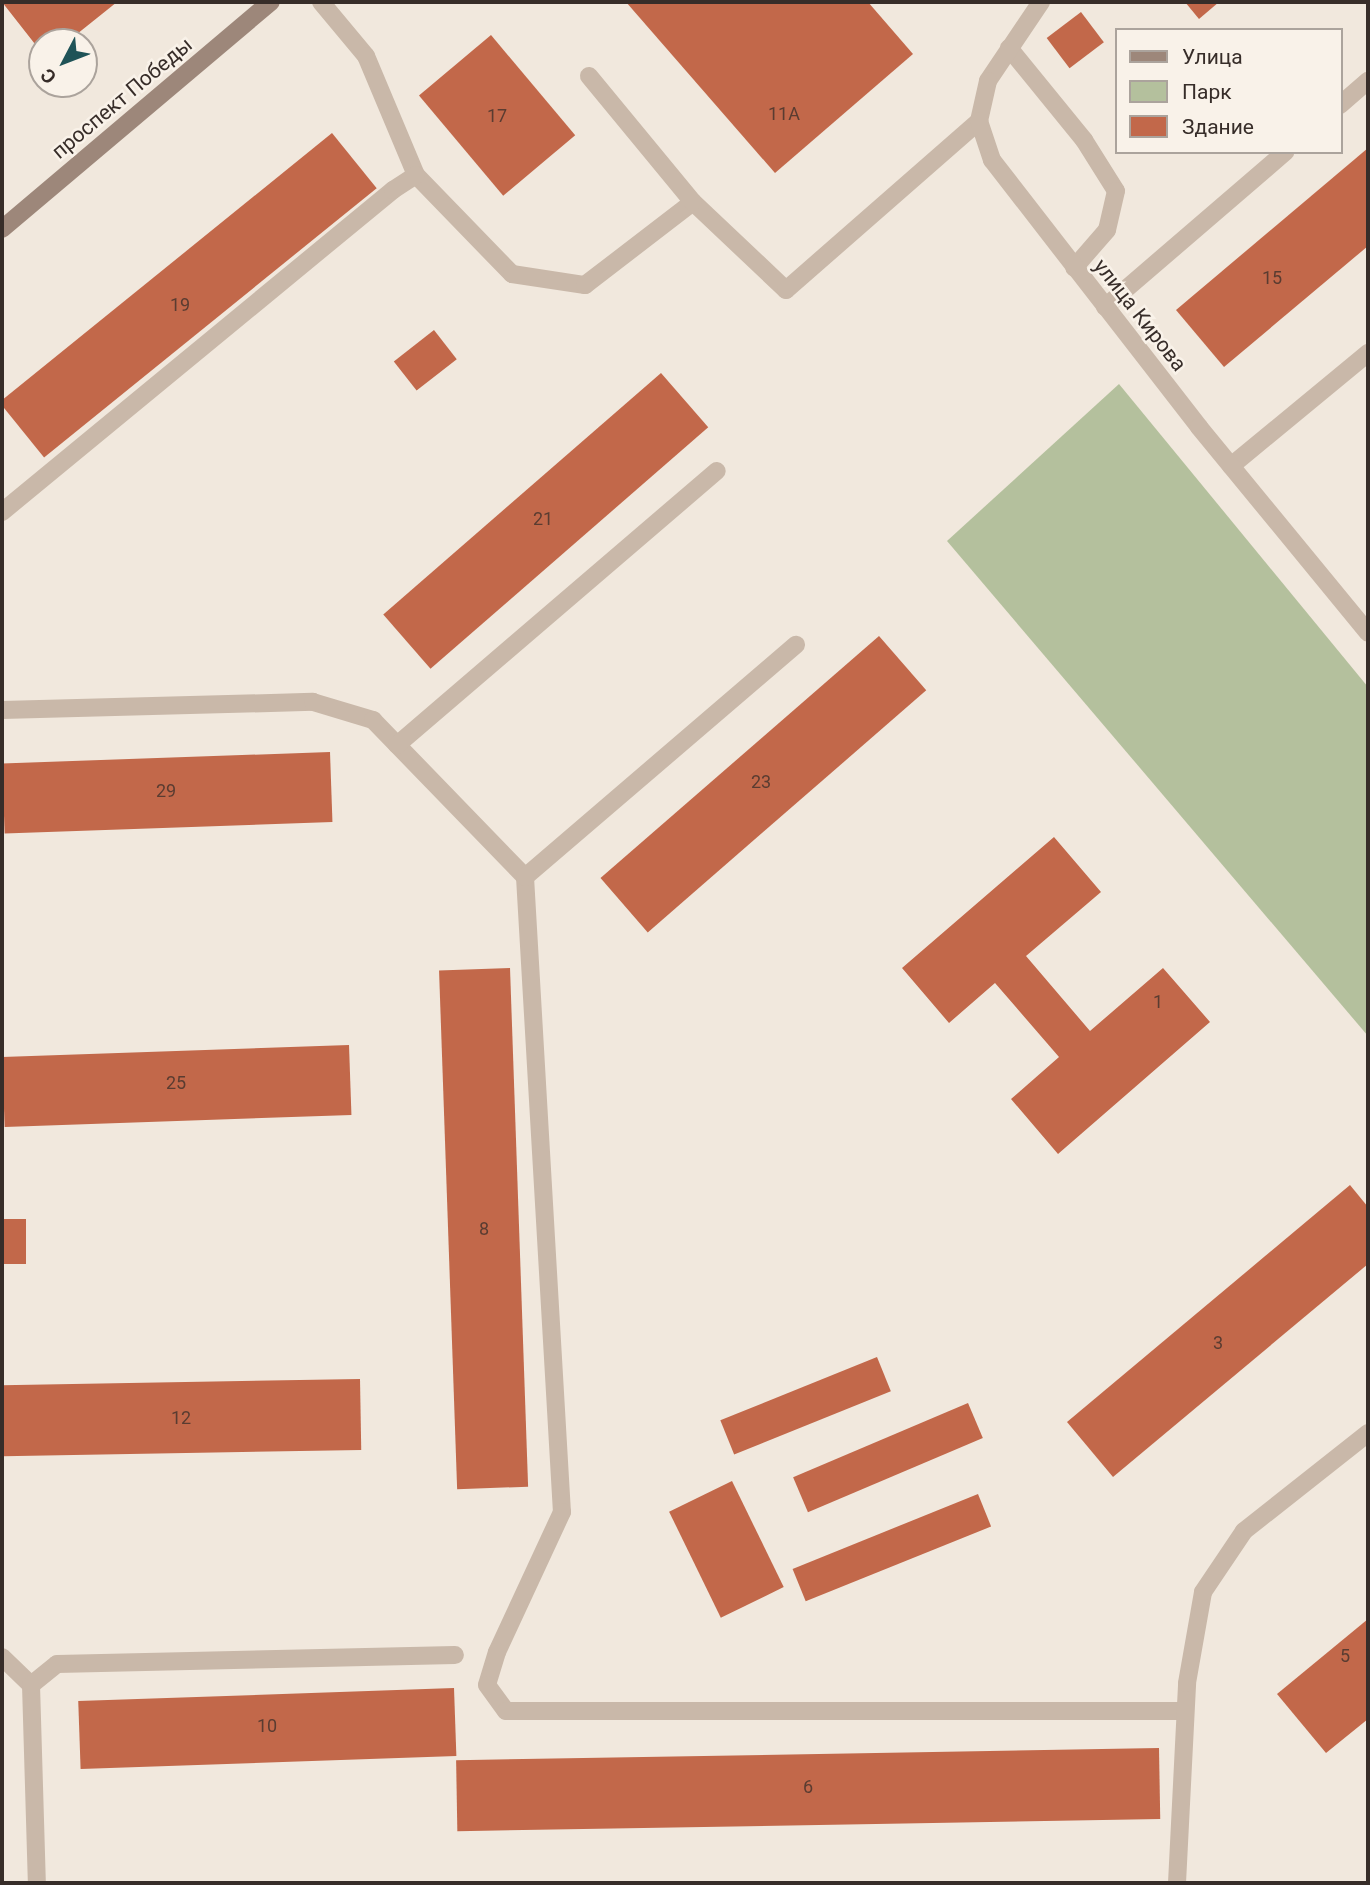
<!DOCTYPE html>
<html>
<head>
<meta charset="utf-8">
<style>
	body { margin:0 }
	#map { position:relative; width:1370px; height:1885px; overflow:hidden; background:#f1e8dd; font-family:Roboto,sans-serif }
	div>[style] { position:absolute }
	.green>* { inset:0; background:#b4c09d }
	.building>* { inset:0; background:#c2684a; transform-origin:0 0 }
	.service>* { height:18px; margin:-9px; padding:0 9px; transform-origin:9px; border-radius:9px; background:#c9b8a9 }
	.minor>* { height:18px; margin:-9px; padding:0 9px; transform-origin:9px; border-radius:9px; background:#c9b8a9 }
	.secondary>* { height:18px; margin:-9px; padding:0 9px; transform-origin:9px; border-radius:9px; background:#9d877a }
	span { translate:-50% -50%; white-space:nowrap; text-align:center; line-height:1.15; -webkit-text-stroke:5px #f9f2e9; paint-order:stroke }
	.number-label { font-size:18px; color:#5a3c31 }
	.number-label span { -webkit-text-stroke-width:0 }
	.street-label { font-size:21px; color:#372d29 }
	.frame { position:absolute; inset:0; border:4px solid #372d29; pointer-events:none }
	.legend { position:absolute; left:1115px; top:28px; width:228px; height:126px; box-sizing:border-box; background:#f9f2e9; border:2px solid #aba39c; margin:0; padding:9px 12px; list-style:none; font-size:21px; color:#372d29 }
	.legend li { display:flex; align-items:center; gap:14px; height:35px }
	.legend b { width:35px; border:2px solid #aba39c }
	.north { position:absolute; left:28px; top:28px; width:70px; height:70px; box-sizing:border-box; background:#f9f2e9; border:2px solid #aba39c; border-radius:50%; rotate:228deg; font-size:19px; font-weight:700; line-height:28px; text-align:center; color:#372d29 }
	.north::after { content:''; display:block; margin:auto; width:24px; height:32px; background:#1f5357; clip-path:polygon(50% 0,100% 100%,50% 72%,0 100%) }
</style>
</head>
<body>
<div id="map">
	<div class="green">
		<i style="clip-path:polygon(1119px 384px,1368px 687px,1368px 1036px,947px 541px)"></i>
	</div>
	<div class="building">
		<i style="clip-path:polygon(2px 2px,117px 2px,67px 42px,42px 42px,42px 53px)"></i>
		<i style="clip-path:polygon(626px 2px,868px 2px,913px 54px,775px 173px)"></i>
		<i style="clip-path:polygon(1185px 2px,1219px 2px,1199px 19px)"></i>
		<i style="left:1081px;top:12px;width:38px;height:43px;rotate:53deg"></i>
		<i style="left:491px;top:35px;width:131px;height:94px;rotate:50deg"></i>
		<i style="left:332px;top:133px;width:71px;height:428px;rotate:51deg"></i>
		<i style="clip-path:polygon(1368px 148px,1368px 246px,1224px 367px,1176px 310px)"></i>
		<i style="left:434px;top:330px;width:37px;height:51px;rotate:52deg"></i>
		<i style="left:661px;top:373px;width:72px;height:368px;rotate:49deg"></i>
		<i style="left:879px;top:636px;width:72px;height:369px;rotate:49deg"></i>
		<i style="left:330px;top:752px;width:70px;height:328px;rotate:88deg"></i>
		<i style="clip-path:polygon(1054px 837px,1101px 892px,1026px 956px,1090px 1031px,1163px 968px,1210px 1022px,1058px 1154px,1011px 1099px,1059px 1057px,995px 983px,949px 1023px,902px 968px)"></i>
		<i style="left:510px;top:968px;width:519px;height:71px;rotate:88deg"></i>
		<i style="left:349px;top:1045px;width:70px;height:347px;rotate:88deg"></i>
		<i style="clip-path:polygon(1350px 1185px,1368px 1207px,1368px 1264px,1113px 1477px,1067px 1422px)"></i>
		<i style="left:2px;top:1219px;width:24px;height:45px"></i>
		<i style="left:877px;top:1357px;width:37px;height:169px;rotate:68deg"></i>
		<i style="left:360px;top:1379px;width:71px;height:358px;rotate:89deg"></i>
		<i style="left:968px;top:1403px;width:38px;height:190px;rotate:67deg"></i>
		<i style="left:732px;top:1481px;width:118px;height:70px;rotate:64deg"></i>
		<i style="left:978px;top:1494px;width:35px;height:200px;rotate:68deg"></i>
		<i style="clip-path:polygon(1368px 1619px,1368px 1719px,1326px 1753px,1277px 1694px)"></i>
		<i style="left:454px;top:1688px;width:68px;height:376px;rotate:88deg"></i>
		<i style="left:1159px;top:1748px;width:71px;height:703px;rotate:89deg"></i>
	</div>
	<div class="service">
		<i style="left:321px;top:2px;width:70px;rotate:50.2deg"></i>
		<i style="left:366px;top:56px;width:129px;rotate:67.2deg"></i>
		<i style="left:416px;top:175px;width:138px;rotate:45.9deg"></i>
		<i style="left:512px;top:274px;width:74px;rotate:8.6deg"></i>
		<i style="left:585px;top:285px;width:136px;rotate:-37.5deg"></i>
		<i style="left:693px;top:202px;width:128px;rotate:43.4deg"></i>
		<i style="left:786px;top:290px;width:257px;rotate:-41.2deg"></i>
		<i style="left:1009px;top:48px;width:119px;rotate:50.8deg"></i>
		<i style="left:1084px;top:140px;width:60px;rotate:57.9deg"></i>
		<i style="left:1116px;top:191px;width:40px;rotate:103deg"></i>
		<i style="left:1107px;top:230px;width:50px;rotate:131deg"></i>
		<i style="left:589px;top:76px;width:163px;rotate:50.5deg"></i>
		<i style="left:1340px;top:105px;width:37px;rotate:-41deg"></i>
		<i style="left:1105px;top:307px;width:238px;rotate:-40.7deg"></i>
		<i style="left:1231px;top:466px;width:178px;rotate:-39.5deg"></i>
		<i style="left:2px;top:512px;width:507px;rotate:-39.47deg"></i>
		<i style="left:393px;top:190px;width:27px;rotate:-33deg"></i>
		<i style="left:2px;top:710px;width:311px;rotate:-1.5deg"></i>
		<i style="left:313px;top:702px;width:63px;rotate:16.7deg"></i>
		<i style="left:373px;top:720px;width:219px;rotate:45.9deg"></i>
		<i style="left:525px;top:877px;width:636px;rotate:86.67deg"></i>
		<i style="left:562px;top:1512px;width:154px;rotate:114.9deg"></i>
		<i style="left:497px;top:1652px;width:34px;rotate:107deg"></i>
		<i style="left:487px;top:1685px;width:32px;rotate:54deg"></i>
		<i style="left:506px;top:1711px;width:679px"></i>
		<i style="left:397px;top:745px;width:421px;rotate:-40.6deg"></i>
		<i style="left:525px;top:877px;width:357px;rotate:-40.6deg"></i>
		<i style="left:2px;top:1657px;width:40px;rotate:44deg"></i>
		<i style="left:31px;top:1685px;width:198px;rotate:88.3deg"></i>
		<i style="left:31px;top:1685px;width:33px;rotate:-39deg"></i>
		<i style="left:57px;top:1664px;width:398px;rotate:-1.3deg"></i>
		<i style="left:1177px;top:1883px;width:200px;rotate:-87.1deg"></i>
		<i style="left:1187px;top:1683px;width:92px;rotate:-80deg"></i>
		<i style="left:1203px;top:1592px;width:73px;rotate:-56.1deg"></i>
		<i style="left:1244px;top:1531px;width:158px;rotate:-38.3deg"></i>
	</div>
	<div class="minor">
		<i style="left:1041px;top:2px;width:95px;rotate:123.9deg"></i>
		<i style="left:988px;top:81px;width:41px;rotate:102.7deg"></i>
		<i style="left:979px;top:121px;width:41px;rotate:71.6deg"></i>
		<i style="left:992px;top:160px;width:338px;rotate:52.2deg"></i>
		<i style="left:1199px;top:427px;width:266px;rotate:50.6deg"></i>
	</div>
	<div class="secondary">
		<i style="left:2px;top:229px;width:352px;rotate:-40.2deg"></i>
	</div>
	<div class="number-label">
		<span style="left:784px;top:114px">11А</span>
		<span style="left:497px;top:116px">17</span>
		<span style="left:1272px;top:278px">15</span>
		<span style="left:180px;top:305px">19</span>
		<span style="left:543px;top:519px">21</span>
		<span style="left:761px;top:782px">23</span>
		<span style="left:166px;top:791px">29</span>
		<span style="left:1158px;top:1002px">1</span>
		<span style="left:176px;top:1083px">25</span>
		<span style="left:484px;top:1229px">8</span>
		<span style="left:1218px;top:1343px">3</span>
		<span style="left:181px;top:1418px">12</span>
		<span style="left:1345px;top:1656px">5</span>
		<span style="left:267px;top:1726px">10</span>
		<span style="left:808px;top:1787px">6</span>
	</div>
	<div class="street-label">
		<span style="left:122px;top:98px;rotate:-40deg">проспект Победы</span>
		<span style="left:1140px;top:315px;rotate:52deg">улица Кирова</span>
	</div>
	<div class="frame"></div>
	<ul class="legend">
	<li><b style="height:9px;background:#9d877a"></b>Улица</li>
	<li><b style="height:19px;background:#b4c09d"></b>Парк</li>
	<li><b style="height:19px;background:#c2684a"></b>Здание</li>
	</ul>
	<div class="north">С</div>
</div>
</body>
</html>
